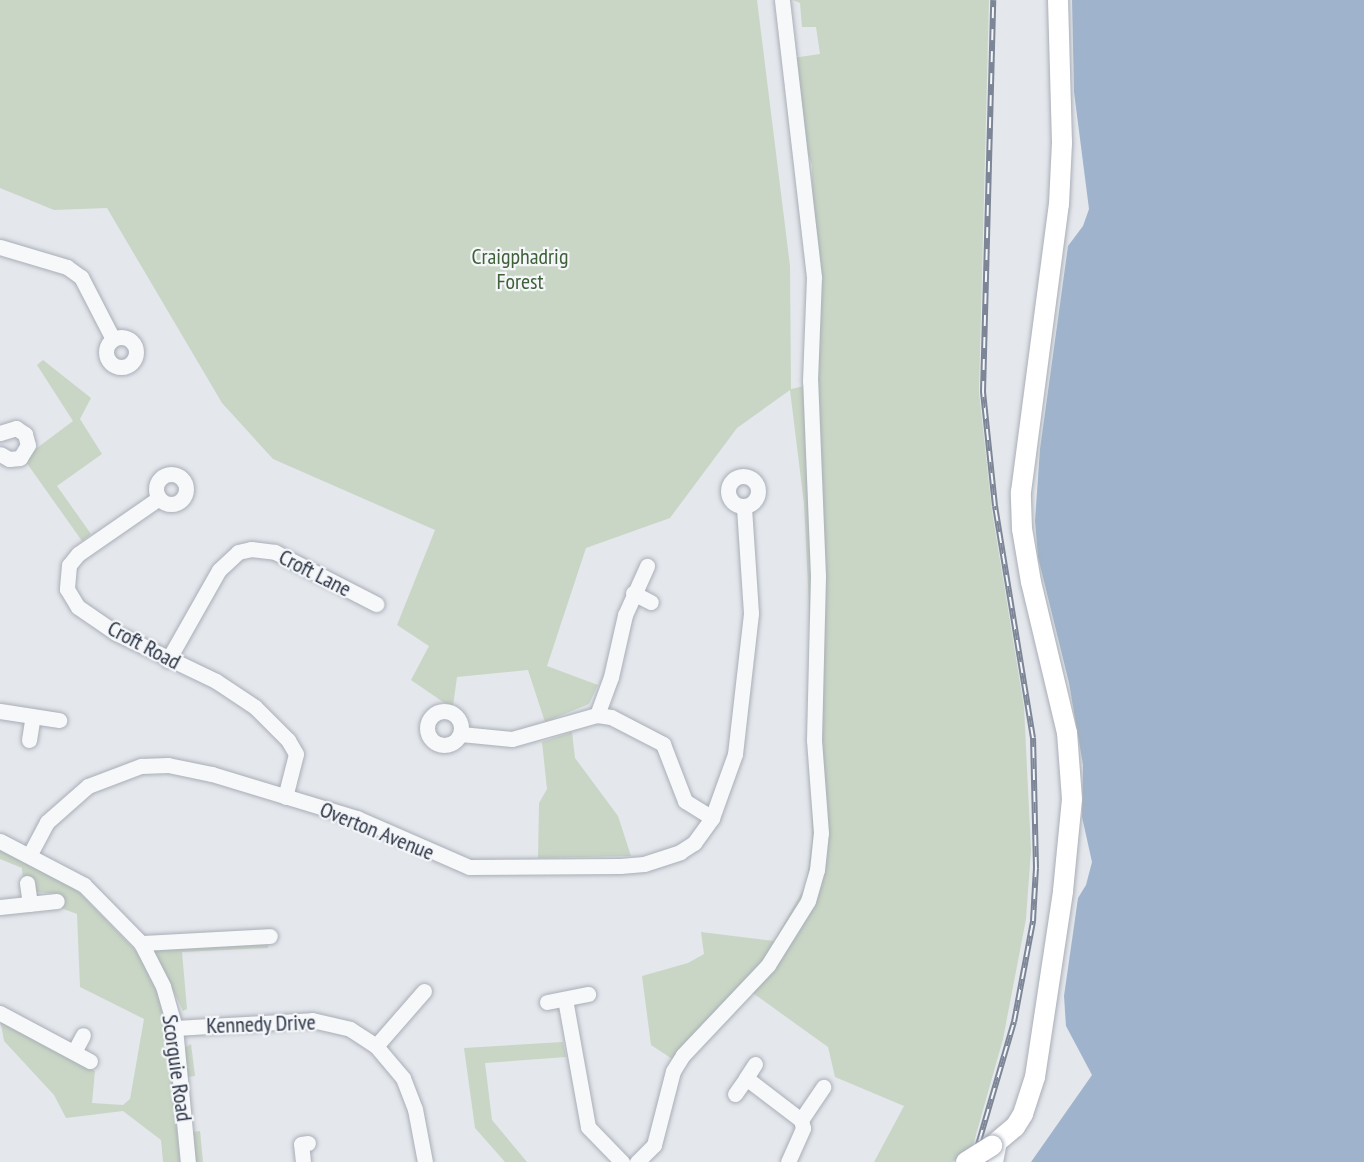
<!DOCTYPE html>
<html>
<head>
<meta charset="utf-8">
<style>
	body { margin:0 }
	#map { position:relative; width:1364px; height:1162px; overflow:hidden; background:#e4e7ec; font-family:"PT Sans Narrow",sans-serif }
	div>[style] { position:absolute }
	.green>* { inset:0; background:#c9d6c5 }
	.water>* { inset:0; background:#9fb4cc }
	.roads { filter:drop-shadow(0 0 2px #a9aeb7) drop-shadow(0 0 2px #a9aeb7) }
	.minor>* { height:15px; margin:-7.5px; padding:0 7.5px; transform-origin:7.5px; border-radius:7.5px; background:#f7f8fa }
	.minor>.ring { margin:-7.5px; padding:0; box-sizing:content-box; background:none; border:15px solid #f7f8fa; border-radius:50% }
	.major>* { height:20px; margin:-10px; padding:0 10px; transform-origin:10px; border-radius:10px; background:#fff }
	.rail>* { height:6px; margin-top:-3px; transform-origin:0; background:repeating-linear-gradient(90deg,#f4f6f9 0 11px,#7d8696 0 22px); box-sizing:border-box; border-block:2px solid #7d8696 }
	.bridges { filter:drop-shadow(0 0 2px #a3abb8) drop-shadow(0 0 2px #a3abb8) }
	.major-bridge>* { height:20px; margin:-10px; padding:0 10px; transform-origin:10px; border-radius:10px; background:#fff }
	span { translate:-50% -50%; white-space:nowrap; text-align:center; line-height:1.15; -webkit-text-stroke:4.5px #f4f6f9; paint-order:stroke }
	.park-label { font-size:22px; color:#3f6138 }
	.street-label { font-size:22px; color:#2b3445 }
</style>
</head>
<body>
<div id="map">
	<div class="green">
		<i style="clip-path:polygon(0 0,757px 0,790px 266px,791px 389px,814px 384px,812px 165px,804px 142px,793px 58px,820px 54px,816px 27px,802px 27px,800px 3px,793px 0,989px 0,979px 392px,992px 511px,1024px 707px,1031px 850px,1026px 919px,1003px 1039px,972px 1149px,952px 1162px,874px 1162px,904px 1106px,835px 1077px,828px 1047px,750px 991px,683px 1066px,651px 1045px,642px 976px,688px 963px,704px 954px,701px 932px,774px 941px,806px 885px,812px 841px,810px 627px,804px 504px,790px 390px,737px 428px,670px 518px,586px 548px,547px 666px,598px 685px,589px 704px,545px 722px,528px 670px,457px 677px,453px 706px,443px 702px,411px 680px,429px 646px,397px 625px,435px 530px,273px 459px,222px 403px,107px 208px,54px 210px,0 188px)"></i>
		<i style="clip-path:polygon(43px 360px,91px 398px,80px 419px,102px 454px,57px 486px,91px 534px,82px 541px,26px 462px,33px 451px,73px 421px,37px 365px)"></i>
		<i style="clip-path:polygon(572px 732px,575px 758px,618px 816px,631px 856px,538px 858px,539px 803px,547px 789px,542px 742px)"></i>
		<i style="clip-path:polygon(0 849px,74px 887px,138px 953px,157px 992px,167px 1026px,180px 1162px,163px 1162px,161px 1140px,123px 1111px,66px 1118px,54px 1095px,4px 1041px,0 1018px,95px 1071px,92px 1103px,123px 1105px,130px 1099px,144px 1019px,80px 987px,77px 914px,61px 908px,59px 894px,36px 892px,23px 881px,22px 868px,0 859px)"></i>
		<i style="clip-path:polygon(269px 941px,268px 948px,182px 952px,187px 1009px,183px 1011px,154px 950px,161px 946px)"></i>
		<i style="clip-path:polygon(563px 1042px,566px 1057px,485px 1063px,492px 1120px,527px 1162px,505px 1162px,475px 1128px,464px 1048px)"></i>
		<i style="clip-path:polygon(191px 1044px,195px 1076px,187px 1077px,184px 1048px)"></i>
		<i style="clip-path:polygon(200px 1131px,203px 1162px,194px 1162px,193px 1132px)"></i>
	</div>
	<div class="water">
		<i style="clip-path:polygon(1072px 0,1364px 0,1364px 1162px,1031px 1162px,1092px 1075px,1066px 1026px,1064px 996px,1078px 898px,1086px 885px,1092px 862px,1082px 817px,1083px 765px,1069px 683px,1038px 557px,1035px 521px,1040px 449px,1068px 246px,1083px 226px,1089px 209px,1074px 92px)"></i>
	</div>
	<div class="roads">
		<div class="minor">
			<i style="left:0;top:247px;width:70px;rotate:16.6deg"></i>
			<i style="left:67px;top:267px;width:17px;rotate:36deg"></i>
			<i style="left:81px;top:277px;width:70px;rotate:62.7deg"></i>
			<i class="ring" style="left:106px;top:337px;width:15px;height:15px"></i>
			<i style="left:0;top:433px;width:17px;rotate:-17deg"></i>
			<i style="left:16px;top:428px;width:11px;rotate:34deg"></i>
			<i style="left:25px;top:434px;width:11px;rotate:75deg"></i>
			<i style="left:28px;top:445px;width:15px;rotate:122deg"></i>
			<i style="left:20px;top:458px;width:11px;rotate:175deg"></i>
			<i style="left:9px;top:459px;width:10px;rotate:-151deg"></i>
			<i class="ring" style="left:156px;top:474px;width:15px;height:15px"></i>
			<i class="ring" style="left:728px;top:476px;width:15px;height:15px"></i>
			<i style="left:159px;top:498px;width:98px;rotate:145.3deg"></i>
			<i style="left:78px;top:554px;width:14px;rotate:129deg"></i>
			<i style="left:69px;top:565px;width:24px;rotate:95deg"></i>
			<i style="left:67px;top:589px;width:21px;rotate:59deg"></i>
			<i style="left:78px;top:607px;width:46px;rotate:34.4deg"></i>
			<i style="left:116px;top:633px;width:111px;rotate:25.6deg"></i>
			<i style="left:216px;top:681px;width:47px;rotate:33.7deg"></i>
			<i style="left:255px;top:707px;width:47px;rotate:45deg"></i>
			<i style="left:288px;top:740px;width:16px;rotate:60deg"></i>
			<i style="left:296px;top:754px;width:44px;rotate:104.3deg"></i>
			<i style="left:633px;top:593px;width:20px;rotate:27deg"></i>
			<i style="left:168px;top:660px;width:103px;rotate:-60.5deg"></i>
			<i style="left:219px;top:570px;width:26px;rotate:-43deg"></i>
			<i style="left:238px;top:552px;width:13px;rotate:-13deg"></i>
			<i style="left:251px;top:549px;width:24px;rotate:7deg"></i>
			<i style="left:275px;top:552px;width:114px;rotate:27.2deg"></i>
			<i class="ring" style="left:427px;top:711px;width:19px;height:19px"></i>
			<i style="left:0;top:711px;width:60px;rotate:8.7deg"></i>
			<i style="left:597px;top:715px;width:40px;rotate:-69.8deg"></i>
			<i style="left:611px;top:677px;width:64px;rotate:-77.3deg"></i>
			<i style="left:625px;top:615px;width:54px;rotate:-65.8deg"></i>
			<i style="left:461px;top:734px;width:51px;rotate:5.6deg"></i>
			<i style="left:512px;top:739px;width:88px;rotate:-15.8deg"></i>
			<i style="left:597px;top:715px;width:14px;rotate:8deg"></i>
			<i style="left:611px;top:717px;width:59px;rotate:27.4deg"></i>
			<i style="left:663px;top:744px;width:61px;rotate:68.9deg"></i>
			<i style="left:685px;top:801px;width:32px;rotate:32deg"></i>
			<i style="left:29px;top:740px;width:24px;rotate:-81deg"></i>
			<i style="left:0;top:841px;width:95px;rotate:27.6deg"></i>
			<i style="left:84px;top:885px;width:81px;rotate:45.5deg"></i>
			<i style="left:141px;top:943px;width:48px;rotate:62.9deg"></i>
			<i style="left:163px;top:986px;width:44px;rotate:74.1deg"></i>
			<i style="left:175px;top:1028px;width:135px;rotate:84.5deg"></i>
			<i style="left:30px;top:854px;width:36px;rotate:-62deg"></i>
			<i style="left:47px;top:822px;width:55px;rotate:-41.3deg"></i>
			<i style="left:88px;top:786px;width:57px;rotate:-20.7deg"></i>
			<i style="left:141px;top:766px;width:27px;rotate:-2deg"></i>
			<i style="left:168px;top:765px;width:45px;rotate:11.6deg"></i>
			<i style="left:212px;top:774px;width:152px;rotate:16.9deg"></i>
			<i style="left:357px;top:818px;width:122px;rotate:23.6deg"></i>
			<i style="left:469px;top:867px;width:151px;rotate:-0.4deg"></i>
			<i style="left:620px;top:866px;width:24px;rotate:-5deg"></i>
			<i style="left:644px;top:864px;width:38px;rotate:-18deg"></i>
			<i style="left:680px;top:852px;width:17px;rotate:-33deg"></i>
			<i style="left:694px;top:843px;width:31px;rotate:-54deg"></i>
			<i style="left:712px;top:818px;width:68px;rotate:-70.2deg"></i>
			<i style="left:735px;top:754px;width:142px;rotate:-83.5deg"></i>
			<i style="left:751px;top:613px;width:106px;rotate:-93.8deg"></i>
			<i style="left:27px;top:883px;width:21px;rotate:82deg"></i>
			<i style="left:0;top:907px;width:57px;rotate:-6deg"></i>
			<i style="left:141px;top:943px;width:129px;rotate:-3.1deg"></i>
			<i style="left:565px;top:999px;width:130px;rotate:79.8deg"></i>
			<i style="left:588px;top:1127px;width:49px;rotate:45.8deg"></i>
			<i style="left:547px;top:1002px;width:42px;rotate:-11deg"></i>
			<i style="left:0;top:1013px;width:102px;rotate:28.1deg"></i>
			<i style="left:175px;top:1028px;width:137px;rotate:-3.3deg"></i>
			<i style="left:312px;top:1020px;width:39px;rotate:13deg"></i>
			<i style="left:350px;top:1029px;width:31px;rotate:33deg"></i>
			<i style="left:376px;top:1046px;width:42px;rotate:49.8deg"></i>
			<i style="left:403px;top:1078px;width:33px;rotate:69deg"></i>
			<i style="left:415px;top:1109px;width:54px;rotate:79.3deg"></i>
			<i style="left:376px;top:1046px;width:73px;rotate:-48.9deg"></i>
			<i style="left:74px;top:1052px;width:19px;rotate:-62deg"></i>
			<i style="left:755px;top:1064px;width:17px;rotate:123deg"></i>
			<i style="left:746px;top:1078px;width:69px;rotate:37.4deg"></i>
			<i style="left:735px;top:1094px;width:19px;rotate:-55deg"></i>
			<i style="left:303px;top:1162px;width:18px;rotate:-96deg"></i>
			<i style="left:301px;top:1144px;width:7px;rotate:-8deg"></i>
			<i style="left:637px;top:1162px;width:24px;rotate:-45deg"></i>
			<i style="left:654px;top:1145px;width:76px;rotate:-75.6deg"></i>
			<i style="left:673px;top:1071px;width:19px;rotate:-58deg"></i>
			<i style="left:683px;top:1055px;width:124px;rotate:-46.6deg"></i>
			<i style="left:768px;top:965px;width:75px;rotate:-58deg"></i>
			<i style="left:808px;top:901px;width:32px;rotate:-74deg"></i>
			<i style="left:817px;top:870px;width:37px;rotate:-84deg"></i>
			<i style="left:821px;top:833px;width:93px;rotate:-94.3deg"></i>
			<i style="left:814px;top:740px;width:164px;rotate:-88.6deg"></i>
			<i style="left:818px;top:576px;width:195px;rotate:-92.3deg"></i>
			<i style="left:810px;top:381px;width:104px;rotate:-87.8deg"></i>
			<i style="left:814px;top:277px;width:279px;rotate:-96.6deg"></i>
			<i style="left:788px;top:1162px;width:37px;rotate:-66deg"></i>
			<i style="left:803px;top:1128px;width:8px;rotate:-104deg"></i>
			<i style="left:801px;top:1120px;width:40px;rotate:-56deg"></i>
			<i style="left:995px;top:1162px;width:20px;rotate:-79deg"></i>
		</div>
		<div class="major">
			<i style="left:992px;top:1146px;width:30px;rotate:-40deg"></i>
			<i style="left:1015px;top:1127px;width:15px;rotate:-58deg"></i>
			<i style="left:1023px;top:1114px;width:39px;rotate:-72deg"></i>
			<i style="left:1035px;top:1077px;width:188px;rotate:-81.4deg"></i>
			<i style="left:1063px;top:891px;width:92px;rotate:-84.4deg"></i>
			<i style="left:1072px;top:799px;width:66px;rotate:-94.3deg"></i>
			<i style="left:1067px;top:733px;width:155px;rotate:-103.4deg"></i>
			<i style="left:1031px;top:582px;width:54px;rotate:-99.6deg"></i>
			<i style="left:1022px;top:529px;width:37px;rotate:-92deg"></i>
			<i style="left:1021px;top:492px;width:290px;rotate:-82.5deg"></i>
			<i style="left:1059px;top:204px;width:61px;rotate:-87.2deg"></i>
			<i style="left:1062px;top:143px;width:143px;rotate:-91.6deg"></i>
		</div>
	</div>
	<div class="rail">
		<i style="left:973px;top:1162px;width:146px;rotate:-73.7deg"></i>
		<i style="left:1014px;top:1022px;width:103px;rotate:-79.3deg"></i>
		<i style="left:1033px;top:921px;width:53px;rotate:-86.8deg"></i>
		<i style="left:1036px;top:868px;width:130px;rotate:-91.3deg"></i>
		<i style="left:1033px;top:738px;width:235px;rotate:-99.3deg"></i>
		<i style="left:995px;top:506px;width:115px;rotate:-96deg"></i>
		<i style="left:983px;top:392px;width:392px;rotate:-88.5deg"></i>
	</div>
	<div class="bridges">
		<div class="major-bridge">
			<i style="left:966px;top:1162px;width:31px;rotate:-32deg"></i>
		</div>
	</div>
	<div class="park-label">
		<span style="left:520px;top:269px">Craigphadrig<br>Forest</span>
	</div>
	<div class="street-label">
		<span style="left:315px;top:573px;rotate:27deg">Croft Lane</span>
		<span style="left:144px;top:645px;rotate:28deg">Croft Road</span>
		<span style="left:377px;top:831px;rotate:22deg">Overton Avenue</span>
		<span style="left:261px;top:1024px;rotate:-2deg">Kennedy Drive</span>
		<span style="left:177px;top:1068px;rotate:82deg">Scorguie Road</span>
	</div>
</div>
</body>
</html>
